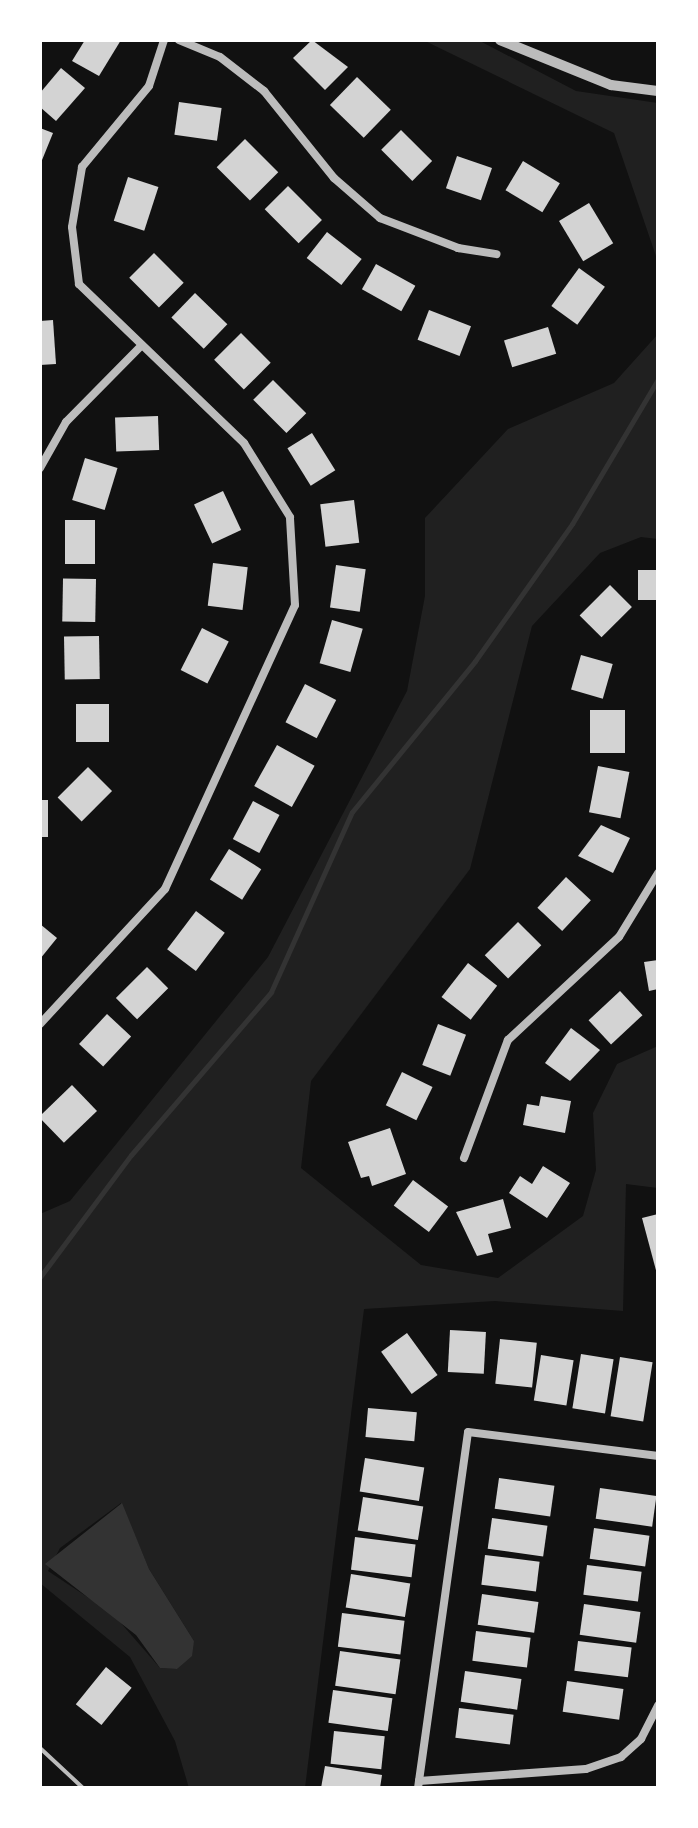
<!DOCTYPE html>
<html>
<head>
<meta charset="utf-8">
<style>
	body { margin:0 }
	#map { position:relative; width:698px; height:1828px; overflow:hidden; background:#111; font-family:Overpass,sans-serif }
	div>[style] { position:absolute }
	.green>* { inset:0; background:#202020 }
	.water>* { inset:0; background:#333 }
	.stream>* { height:5px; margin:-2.5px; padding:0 2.5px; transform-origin:2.5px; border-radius:2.5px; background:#333 }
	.building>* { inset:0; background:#d3d3d3; transform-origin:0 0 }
	.service>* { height:4px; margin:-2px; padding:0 2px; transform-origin:2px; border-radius:2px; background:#bcbcbc }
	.minor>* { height:8px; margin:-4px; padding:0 4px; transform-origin:4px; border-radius:4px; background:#bcbcbc }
	.tertiary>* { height:10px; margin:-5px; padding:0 5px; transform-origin:5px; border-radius:5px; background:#bcbcbc }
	span { translate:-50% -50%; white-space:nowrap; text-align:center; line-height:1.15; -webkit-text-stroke:8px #fff; paint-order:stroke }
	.frame { position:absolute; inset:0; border:42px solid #fff; pointer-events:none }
</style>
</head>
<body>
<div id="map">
	<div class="green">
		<i style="clip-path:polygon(423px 40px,478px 40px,576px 91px,658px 103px,658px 262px,614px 133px)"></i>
		<i style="clip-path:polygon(evenodd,658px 334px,658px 539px,641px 537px,600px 553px,532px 626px,470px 869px,311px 1081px,301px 1168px,421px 1265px,498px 1278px,583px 1216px,596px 1170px,593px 1113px,617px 1064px,658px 1046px,658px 1188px,626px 1184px,623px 1311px,495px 1301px,364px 1309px,305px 1788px,189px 1788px,175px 1741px,130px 1657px,40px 1583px,40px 1214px,70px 1201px,268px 957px,407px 691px,425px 596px,425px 518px,508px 429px,614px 383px,658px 334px,121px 1503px,149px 1569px,194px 1641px,177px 1669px,160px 1668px,113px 1614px,48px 1571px,60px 1548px,121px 1503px)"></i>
	</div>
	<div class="water">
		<i style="clip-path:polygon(122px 1503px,149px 1569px,194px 1641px,192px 1656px,177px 1669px,160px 1668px,136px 1635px,45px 1564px)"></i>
	</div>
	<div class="stream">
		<i style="left:40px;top:1277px;width:152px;rotate:-53.3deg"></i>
		<i style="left:131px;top:1155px;width:215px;rotate:-49.3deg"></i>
		<i style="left:271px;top:992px;width:197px;rotate:-65.8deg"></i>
		<i style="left:352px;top:812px;width:195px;rotate:-50.8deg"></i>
		<i style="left:475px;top:661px;width:168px;rotate:-54.7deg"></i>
		<i style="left:572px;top:524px;width:169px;rotate:-59.3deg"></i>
	</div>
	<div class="building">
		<i style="clip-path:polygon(85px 40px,121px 40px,99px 76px,72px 61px)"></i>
		<i style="clip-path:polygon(312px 40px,348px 67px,325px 90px,293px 58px)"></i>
		<i style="clip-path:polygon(61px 68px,85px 88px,56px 121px,40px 107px,40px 93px)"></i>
		<i style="left:357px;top:77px;width:47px;height:39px;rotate:44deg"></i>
		<i style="left:179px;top:102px;width:43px;height:33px;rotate:8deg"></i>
		<i style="clip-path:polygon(40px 128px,53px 133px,40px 165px)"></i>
		<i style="left:401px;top:130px;width:44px;height:28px;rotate:45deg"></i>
		<i style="left:245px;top:139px;width:47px;height:40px;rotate:45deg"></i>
		<i style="left:457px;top:156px;width:37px;height:34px;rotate:19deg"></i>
		<i style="left:523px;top:161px;width:43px;height:34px;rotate:31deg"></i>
		<i style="left:128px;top:177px;width:32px;height:46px;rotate:18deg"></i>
		<i style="left:288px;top:186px;width:48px;height:33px;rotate:45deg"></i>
		<i style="left:589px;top:203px;width:47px;height:35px;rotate:59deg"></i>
		<i style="left:327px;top:232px;width:44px;height:33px;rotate:38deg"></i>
		<i style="left:154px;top:253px;width:42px;height:35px;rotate:45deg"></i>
		<i style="left:376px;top:264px;width:45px;height:29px;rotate:29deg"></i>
		<i style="left:579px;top:268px;width:32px;height:47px;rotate:36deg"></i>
		<i style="left:195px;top:293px;width:45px;height:34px;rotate:44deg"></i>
		<i style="left:429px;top:310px;width:45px;height:32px;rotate:21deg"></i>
		<i style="clip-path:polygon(53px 320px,56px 364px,40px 365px,40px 321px)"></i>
		<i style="left:548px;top:327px;width:28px;height:46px;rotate:73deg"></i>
		<i style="left:241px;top:333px;width:42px;height:38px;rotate:45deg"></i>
		<i style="left:273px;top:380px;width:47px;height:28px;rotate:45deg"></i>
		<i style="left:158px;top:416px;width:34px;height:43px;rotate:88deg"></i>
		<i style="left:312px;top:433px;width:44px;height:29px;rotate:58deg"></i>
		<i style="left:85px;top:458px;width:34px;height:44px;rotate:17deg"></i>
		<i style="left:223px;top:491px;width:43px;height:32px;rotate:65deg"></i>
		<i style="left:354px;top:500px;width:43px;height:34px;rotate:83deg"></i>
		<i style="left:65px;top:520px;width:30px;height:44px"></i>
		<i style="left:213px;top:563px;width:35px;height:43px;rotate:7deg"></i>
		<i style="left:336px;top:565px;width:30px;height:43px;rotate:8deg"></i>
		<i style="left:638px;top:570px;width:20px;height:30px"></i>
		<i style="left:96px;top:579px;width:43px;height:33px;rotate:91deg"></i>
		<i style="left:610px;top:585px;width:31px;height:43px;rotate:45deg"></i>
		<i style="left:332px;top:620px;width:32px;height:45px;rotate:16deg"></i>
		<i style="left:202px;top:628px;width:30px;height:47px;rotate:27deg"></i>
		<i style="left:99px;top:636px;width:43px;height:35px;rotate:89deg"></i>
		<i style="left:581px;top:655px;width:33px;height:36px;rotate:16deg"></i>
		<i style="left:305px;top:684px;width:35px;height:43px;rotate:27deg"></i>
		<i style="left:76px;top:704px;width:33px;height:38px"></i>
		<i style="left:590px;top:710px;width:35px;height:43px"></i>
		<i style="left:277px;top:745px;width:43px;height:47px;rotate:29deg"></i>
		<i style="left:598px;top:766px;width:32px;height:47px;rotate:11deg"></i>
		<i style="left:88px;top:767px;width:34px;height:43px;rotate:45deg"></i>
		<i style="left:40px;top:800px;width:8px;height:37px"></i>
		<i style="left:253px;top:801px;width:30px;height:43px;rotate:28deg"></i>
		<i style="clip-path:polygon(601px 825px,630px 838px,613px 873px,578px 856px)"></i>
		<i style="left:229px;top:849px;width:38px;height:36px;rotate:32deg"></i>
		<i style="left:566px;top:877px;width:34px;height:42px;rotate:43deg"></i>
		<i style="left:196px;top:911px;width:36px;height:48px;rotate:37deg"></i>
		<i style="left:518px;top:922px;width:33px;height:47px;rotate:45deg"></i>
		<i style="clip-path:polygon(40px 924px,57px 938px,40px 959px)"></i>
		<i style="clip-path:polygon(658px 960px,658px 989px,649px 991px,644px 962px)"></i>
		<i style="left:468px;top:963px;width:37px;height:43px;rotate:38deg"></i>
		<i style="left:147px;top:967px;width:30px;height:44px;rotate:45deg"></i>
		<i style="left:620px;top:991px;width:33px;height:43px;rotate:47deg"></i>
		<i style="left:107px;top:1014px;width:33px;height:41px;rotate:43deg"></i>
		<i style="left:438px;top:1024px;width:30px;height:44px;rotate:21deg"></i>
		<i style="clip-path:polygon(571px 1028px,600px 1050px,570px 1081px,545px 1063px)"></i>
		<i style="left:402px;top:1072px;width:34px;height:37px;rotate:26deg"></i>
		<i style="left:72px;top:1085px;width:36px;height:46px;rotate:46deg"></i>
		<i style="clip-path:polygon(541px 1096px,571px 1101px,565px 1133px,523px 1125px,527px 1104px,539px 1106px)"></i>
		<i style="clip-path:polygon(390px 1128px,406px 1174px,372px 1186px,369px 1176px,361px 1178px,348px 1142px)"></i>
		<i style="clip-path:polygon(543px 1166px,570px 1183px,547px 1218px,509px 1193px,520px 1176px,532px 1184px)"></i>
		<i style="left:413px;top:1180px;width:44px;height:32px;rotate:37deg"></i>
		<i style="clip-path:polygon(503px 1199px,511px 1228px,488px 1234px,493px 1252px,477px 1256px,456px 1212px)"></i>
		<i style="clip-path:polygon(658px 1214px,658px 1274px,657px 1274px,642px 1218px)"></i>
		<i style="left:450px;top:1330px;width:36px;height:42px;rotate:3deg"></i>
		<i style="left:407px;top:1333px;width:52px;height:32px;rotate:54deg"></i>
		<i style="left:500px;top:1339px;width:37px;height:45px;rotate:6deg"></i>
		<i style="left:581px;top:1354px;width:33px;height:55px;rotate:9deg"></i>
		<i style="left:541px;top:1355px;width:33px;height:46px;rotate:9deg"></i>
		<i style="left:620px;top:1357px;width:33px;height:60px;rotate:9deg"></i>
		<i style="left:368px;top:1408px;width:49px;height:29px;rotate:5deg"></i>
		<i style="left:365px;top:1458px;width:60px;height:34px;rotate:9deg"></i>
		<i style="left:499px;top:1478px;width:56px;height:31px;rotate:8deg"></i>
		<i style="left:600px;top:1488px;width:57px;height:31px;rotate:8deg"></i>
		<i style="left:363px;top:1497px;width:61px;height:34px;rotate:9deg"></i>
		<i style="left:492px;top:1518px;width:56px;height:31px;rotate:8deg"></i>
		<i style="left:594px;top:1528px;width:56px;height:31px;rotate:8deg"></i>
		<i style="left:355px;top:1537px;width:61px;height:33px;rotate:7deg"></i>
		<i style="left:485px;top:1555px;width:55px;height:30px;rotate:7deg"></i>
		<i style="left:587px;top:1565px;width:55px;height:30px;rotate:7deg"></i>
		<i style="left:351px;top:1574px;width:60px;height:34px;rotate:9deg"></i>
		<i style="left:482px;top:1594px;width:57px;height:31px;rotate:8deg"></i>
		<i style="left:584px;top:1604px;width:57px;height:31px;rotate:8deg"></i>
		<i style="left:342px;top:1613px;width:63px;height:34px;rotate:7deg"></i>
		<i style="left:476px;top:1631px;width:55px;height:30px;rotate:7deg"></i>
		<i style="left:578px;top:1641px;width:54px;height:30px;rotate:7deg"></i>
		<i style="left:340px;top:1651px;width:61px;height:35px;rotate:8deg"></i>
		<i style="left:106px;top:1667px;width:33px;height:48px;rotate:39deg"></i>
		<i style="left:465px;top:1671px;width:57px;height:31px;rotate:8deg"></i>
		<i style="left:567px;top:1681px;width:57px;height:31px;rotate:8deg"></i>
		<i style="left:333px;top:1690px;width:60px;height:33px;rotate:8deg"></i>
		<i style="left:459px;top:1708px;width:55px;height:30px;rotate:7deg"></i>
		<i style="left:334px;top:1731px;width:51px;height:33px;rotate:6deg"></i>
		<i style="clip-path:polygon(325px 1766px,382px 1775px,380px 1788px,321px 1788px)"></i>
	</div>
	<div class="service">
		<i style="left:40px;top:1748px;width:59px;rotate:42.9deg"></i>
	</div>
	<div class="minor">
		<i style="left:179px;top:40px;width:44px;rotate:22.5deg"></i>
		<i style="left:220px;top:57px;width:56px;rotate:37.7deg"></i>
		<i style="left:264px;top:91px;width:112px;rotate:51.2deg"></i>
		<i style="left:334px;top:178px;width:61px;rotate:41deg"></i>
		<i style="left:380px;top:218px;width:84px;rotate:21deg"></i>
		<i style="left:458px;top:248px;width:39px;rotate:9deg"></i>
		<i style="left:40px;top:468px;width:53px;rotate:-60.5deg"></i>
		<i style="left:66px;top:422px;width:104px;rotate:-45.4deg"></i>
		<i style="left:40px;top:1024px;width:184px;rotate:-47.2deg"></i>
		<i style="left:165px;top:889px;width:312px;rotate:-65.4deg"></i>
		<i style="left:295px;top:605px;width:88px;rotate:-93.3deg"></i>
		<i style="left:290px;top:517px;width:87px;rotate:-121.9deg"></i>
		<i style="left:244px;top:443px;width:229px;rotate:-136.1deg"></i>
		<i style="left:79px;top:284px;width:57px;rotate:-97deg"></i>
		<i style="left:72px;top:227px;width:61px;rotate:-80.5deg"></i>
		<i style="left:82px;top:167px;width:105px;rotate:-50.4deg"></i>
		<i style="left:149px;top:86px;width:48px;rotate:-71.9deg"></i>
		<i style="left:464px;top:1158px;width:126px;rotate:-69.6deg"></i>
		<i style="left:508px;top:1040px;width:151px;rotate:-42.9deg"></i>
		<i style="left:619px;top:937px;width:75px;rotate:-58.6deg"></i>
		<i style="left:419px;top:1781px;width:167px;rotate:-4.1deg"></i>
		<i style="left:586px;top:1769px;width:37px;rotate:-19deg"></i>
		<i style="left:621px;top:1757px;width:27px;rotate:-42deg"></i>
		<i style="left:641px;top:1739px;width:38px;rotate:-63deg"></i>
		<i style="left:418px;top:1788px;width:359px;rotate:-82deg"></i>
		<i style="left:468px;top:1432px;width:192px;rotate:7.2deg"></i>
	</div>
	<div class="tertiary">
		<i style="left:500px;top:40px;width:120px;rotate:22.1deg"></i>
		<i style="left:611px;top:85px;width:47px;rotate:7.3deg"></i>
	</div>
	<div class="frame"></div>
</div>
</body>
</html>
